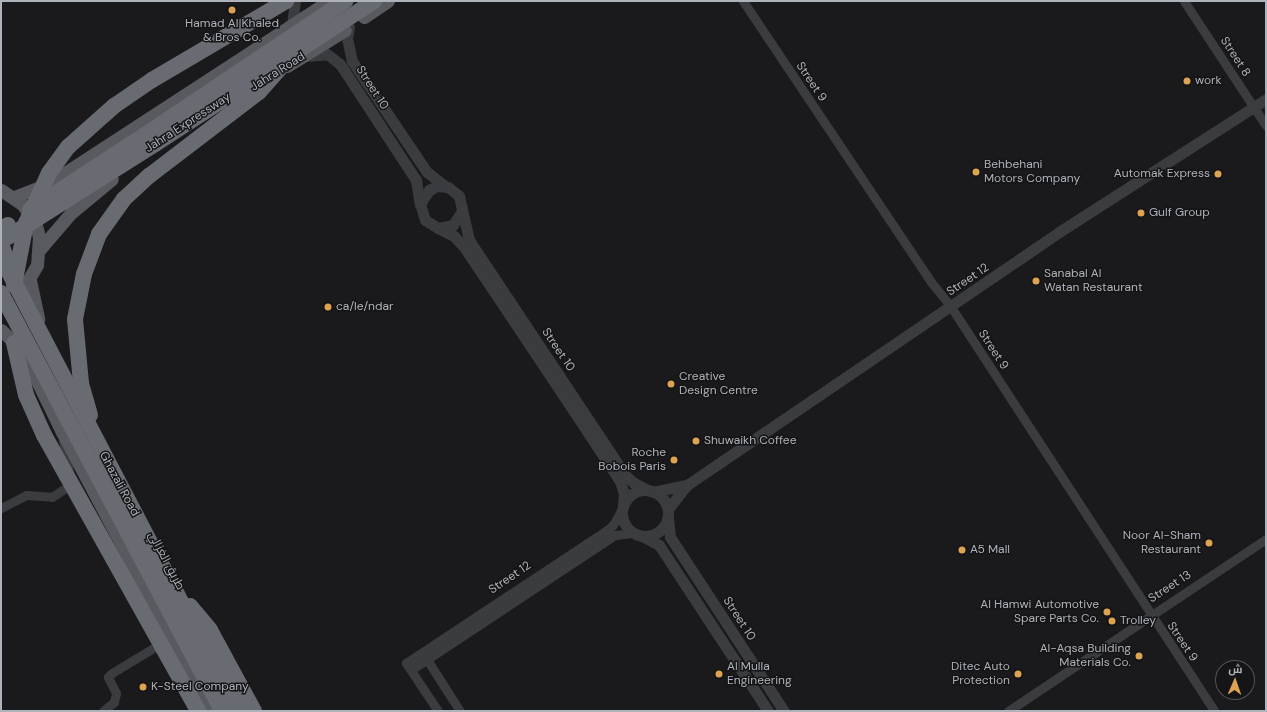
<!DOCTYPE html>
<html>
<head>
<meta charset="utf-8">
<style>
	body { margin:0 }
	#map { position:relative; width:1267px; height:712px; overflow:hidden; background:#1a1a1c; font-family:"DM Sans",Cairo,sans-serif }
	div>[style] { position:absolute }
	.minor>* { height:9px; margin:-4.5px; padding:0 4.5px; transform-origin:4.5px; border-radius:4.5px; background:#3b3c40 }
	.tertiary>* { height:11px; margin:-5.5px; padding:0 5.5px; transform-origin:5.5px; border-radius:5.5px; background:#3b3c40 }
	.tertiary>.ring { margin:-5.5px; padding:0; box-sizing:content-box; background:none; border:11px solid #3b3c40; border-radius:50% }
	.primary>* { height:13px; margin:-6.5px; padding:0 6.5px; transform-origin:6.5px; border-radius:6.5px; background:#585a5f }
	.motorway>* { height:16px; margin:-8px; padding:0 8px; transform-origin:8px; border-radius:8px; background:#686b71 }
	.motorway-bridge>* { height:16px; margin:-8px; padding:0 8px; transform-origin:8px; border-radius:8px; background:#686b71 }
	.dots>* { width:11px; height:11px; translate:-50% -50%; box-sizing:border-box; border:2px solid #151517; border-radius:50% }
	span { translate:-50% -50%; white-space:nowrap; text-align:center; line-height:1.15; -webkit-text-stroke:3px #151517; paint-order:stroke }
	.poi-label { font-size:12px; color:#aeb2ba }
	.left { translate:0 -50%; text-align:left }
	.right { translate:-100% -50%; text-align:right }
	.street-label { font-size:12px; color:#aeb2ba }
	.frame { position:absolute; inset:0; border:2px solid #aeb2ba; pointer-events:none }
	.north { position:absolute; left:1215px; top:660px; width:40px; height:40px; box-sizing:border-box; background:#151517; border:1px solid #525458; border-radius:50%; rotate:2deg; font-size:11px; font-weight:700; line-height:16px; text-align:center; color:#aeb2ba }
	.north::after { content:''; display:block; margin:auto; width:14px; height:18px; background:#dea350; clip-path:polygon(50% 0,100% 100%,50% 72%,0 100%) }
</style>
</head>
<body>
<div id="map">
	<div class="minor">
		<i style="left:743px;top:1px;width:338px;rotate:56.2deg"></i>
		<i style="left:931px;top:282px;width:32px;rotate:51deg"></i>
		<i style="left:951px;top:307px;width:482px;rotate:56.9deg"></i>
		<i style="left:1184px;top:1px;width:149px;rotate:56.7deg"></i>
		<i style="left:1px;top:508px;width:28px;rotate:-27deg"></i>
		<i style="left:26px;top:495px;width:26px;rotate:4deg"></i>
		<i style="left:52px;top:497px;width:18px;rotate:-34deg"></i>
		<i style="left:67px;top:487px;width:10px;rotate:-73deg"></i>
		<i style="left:70px;top:477px;width:37px;rotate:-101deg"></i>
		<i style="left:424px;top:655px;width:67px;rotate:57.3deg"></i>
		<i style="left:411px;top:670px;width:245px;rotate:-33.5deg"></i>
		<i style="left:615px;top:535px;width:18px;rotate:-6deg"></i>
		<i style="left:103px;top:711px;width:14px;rotate:-39deg"></i>
		<i style="left:114px;top:702px;width:9px;rotate:-77deg"></i>
		<i style="left:116px;top:693px;width:18px;rotate:-117deg"></i>
		<i style="left:108px;top:677px;width:6px;rotate:-45deg"></i>
		<i style="left:112px;top:673px;width:60px;rotate:-31.3deg"></i>
		<i style="left:438px;top:711px;width:58px;rotate:-123.7deg"></i>
		<i style="left:406px;top:663px;width:241px;rotate:-33.5deg"></i>
		<i style="left:607px;top:530px;width:8px;rotate:-40deg"></i>
		<i style="left:613px;top:525px;width:18px;rotate:-61deg"></i>
		<i style="left:1008px;top:711px;width:310px;rotate:-33.7deg"></i>
	</div>
	<div class="tertiary">
		<i style="left:292px;top:25px;width:24px;rotate:-83deg"></i>
		<i style="left:349px;top:27px;width:11px;rotate:100deg"></i>
		<i style="left:347px;top:38px;width:24px;rotate:78deg"></i>
		<i style="left:352px;top:61px;width:134px;rotate:56deg"></i>
		<i style="left:427px;top:172px;width:23px;rotate:38deg"></i>
		<i style="left:306px;top:56px;width:21px;rotate:-5deg"></i>
		<i style="left:327px;top:54px;width:16px;rotate:38deg"></i>
		<i style="left:340px;top:64px;width:139px;rotate:56.8deg"></i>
		<i style="left:416px;top:180px;width:24px;rotate:81deg"></i>
		<i style="left:462px;top:211px;width:17px;rotate:123deg"></i>
		<i style="left:453px;top:225px;width:15px;rotate:169deg"></i>
		<i style="left:438px;top:228px;width:15px;rotate:-148deg"></i>
		<i style="left:425px;top:220px;width:17px;rotate:-107deg"></i>
		<i style="left:420px;top:204px;width:17px;rotate:-57deg"></i>
		<i style="left:429px;top:190px;width:9px;rotate:-27deg"></i>
		<i style="left:437px;top:186px;width:11px;rotate:5deg"></i>
		<i style="left:448px;top:187px;width:14px;rotate:39deg"></i>
		<i style="left:459px;top:196px;width:45px;rotate:77.2deg"></i>
		<i style="left:469px;top:240px;width:282px;rotate:56.4deg"></i>
		<i style="left:625px;top:475px;width:12px;rotate:42deg"></i>
		<i style="left:634px;top:483px;width:18px;rotate:27deg"></i>
		<i style="left:438px;top:228px;width:18px;rotate:27deg"></i>
		<i style="left:454px;top:236px;width:15px;rotate:48deg"></i>
		<i style="left:464px;top:247px;width:174px;rotate:56.2deg"></i>
		<i style="left:561px;top:392px;width:107px;rotate:56.5deg"></i>
		<i style="left:620px;top:481px;width:14px;rotate:73deg"></i>
		<i style="left:624px;top:494px;width:12px;rotate:95deg"></i>
		<i class="ring" style="left:622px;top:490px;width:35px;height:35px"></i>
		<i style="left:653px;top:492px;width:35px;rotate:-12deg"></i>
		<i style="left:668px;top:509px;width:31px;rotate:-52deg"></i>
		<i style="left:687px;top:485px;width:450px;rotate:-34.2deg"></i>
		<i style="left:1059px;top:232px;width:246px;rotate:-32.7deg"></i>
		<i style="left:668px;top:518px;width:19px;rotate:84deg"></i>
		<i style="left:670px;top:537px;width:208px;rotate:56.8deg"></i>
		<i style="left:642px;top:536px;width:19px;rotate:28deg"></i>
		<i style="left:659px;top:545px;width:199px;rotate:56.7deg"></i>
	</div>
	<div class="primary">
		<i style="left:364px;top:17px;width:29px;rotate:-34deg"></i>
		<i style="left:287px;top:66px;width:68px;rotate:-31.8deg"></i>
		<i style="left:1px;top:190px;width:27px;rotate:34deg"></i>
		<i style="left:23px;top:205px;width:24px;rotate:57deg"></i>
		<i style="left:36px;top:225px;width:12px;rotate:76deg"></i>
		<i style="left:39px;top:237px;width:28px;rotate:94deg"></i>
		<i style="left:37px;top:265px;width:24px;rotate:120deg"></i>
		<i style="left:14px;top:197px;width:36px;rotate:-21deg"></i>
		<i style="left:48px;top:184px;width:335px;rotate:-33.1deg"></i>
		<i style="left:40px;top:249px;width:48px;rotate:-49.3deg"></i>
		<i style="left:71px;top:213px;width:53px;rotate:-39.7deg"></i>
		<i style="left:30px;top:280px;width:40px;rotate:78deg"></i>
		<i style="left:1px;top:330px;width:29px;rotate:44deg"></i>
		<i style="left:22px;top:350px;width:91px;rotate:64deg"></i>
		<i style="left:62px;top:432px;width:316px;rotate:62.1deg"></i>
	</div>
	<div class="motorway">
		<i style="left:151px;top:131px;width:234px;rotate:-33.8deg"></i>
		<i style="left:155px;top:144px;width:262px;rotate:-33.1deg"></i>
		<i style="left:49px;top:173px;width:32px;rotate:-54deg"></i>
		<i style="left:68px;top:147px;width:62px;rotate:-41.7deg"></i>
		<i style="left:114px;top:106px;width:46px;rotate:-34.4deg"></i>
		<i style="left:152px;top:80px;width:156px;rotate:-30.5deg"></i>
		<i style="left:1px;top:229px;width:8px;rotate:-30deg"></i>
		<i style="left:1px;top:243px;width:29px;rotate:72deg"></i>
		<i style="left:14px;top:343px;width:53px;rotate:77deg"></i>
		<i style="left:26px;top:395px;width:44px;rotate:65.8deg"></i>
		<i style="left:190px;top:606px;width:31px;rotate:50deg"></i>
		<i style="left:210px;top:630px;width:92px;rotate:61.5deg"></i>
	</div>
	<div class="motorway-bridge">
		<i style="left:30px;top:210px;width:145px;rotate:-33.1deg"></i>
		<i style="left:8px;top:237px;width:174px;rotate:-32.3deg"></i>
		<i style="left:1px;top:257px;width:512px;rotate:62.43deg"></i>
		<i style="left:14px;top:285px;width:63px;rotate:-79deg"></i>
		<i style="left:26px;top:223px;width:55px;rotate:-65.3deg"></i>
		<i style="left:1px;top:293px;width:473px;rotate:62.1deg"></i>
		<i style="left:90px;top:415px;width:33px;rotate:-106deg"></i>
		<i style="left:81px;top:383px;width:64px;rotate:-95.4deg"></i>
		<i style="left:75px;top:319px;width:46px;rotate:-78.7deg"></i>
		<i style="left:84px;top:274px;width:43px;rotate:-69.4deg"></i>
		<i style="left:99px;top:234px;width:43px;rotate:-54.5deg"></i>
		<i style="left:124px;top:199px;width:34px;rotate:-43deg"></i>
		<i style="left:149px;top:176px;width:138px;rotate:-37.4deg"></i>
		<i style="left:259px;top:92px;width:47px;rotate:-48.5deg"></i>
		<i style="left:44px;top:435px;width:316px;rotate:60.8deg"></i>
	</div>
	<div class="dots">
		<i style="left:232px;top:10px;background:#dea350"></i>
		<i style="left:1187px;top:81px;background:#dea350"></i>
		<i style="left:976px;top:172px;background:#dea350"></i>
		<i style="left:1218px;top:174px;background:#dea350"></i>
		<i style="left:1141px;top:213px;background:#dea350"></i>
		<i style="left:1036px;top:281px;background:#dea350"></i>
		<i style="left:328px;top:307px;background:#dea350"></i>
		<i style="left:671px;top:384px;background:#dea350"></i>
		<i style="left:696px;top:441px;background:#dea350"></i>
		<i style="left:674px;top:460px;background:#dea350"></i>
		<i style="left:1209px;top:543px;background:#dea350"></i>
		<i style="left:962px;top:550px;background:#dea350"></i>
		<i style="left:1107px;top:612px;background:#dea350"></i>
		<i style="left:1112px;top:621px;background:#dea350"></i>
		<i style="left:1139px;top:656px;background:#dea350"></i>
		<i style="left:719px;top:674px;background:#dea350"></i>
		<i style="left:1018px;top:674px;background:#dea350"></i>
		<i style="left:143px;top:687px;background:#dea350"></i>
	</div>
	<div class="poi-label">
		<span style="left:232px;top:31px">Hamad Al Khaled<br>&amp; Bros Co.</span>
		<span class="left" style="left:1195px;top:81px">work</span>
		<span class="left" style="left:984px;top:172px">Behbehani<br>Motors Company</span>
		<span class="right" style="left:1210px;top:174px">Automak Express</span>
		<span class="left" style="left:1149px;top:213px">Gulf Group</span>
		<span class="left" style="left:1044px;top:281px">Sanabal Al<br>Watan Restaurant</span>
		<span class="left" style="left:336px;top:307px">ca/le/ndar</span>
		<span class="left" style="left:679px;top:384px">Creative<br>Design Centre</span>
		<span class="left" style="left:704px;top:441px">Shuwaikh Coffee</span>
		<span class="right" style="left:666px;top:460px">Roche<br>Bobois Paris</span>
		<span class="right" style="left:1201px;top:543px">Noor Al-Sham<br>Restaurant</span>
		<span class="left" style="left:970px;top:550px">A5 Mall</span>
		<span class="right" style="left:1099px;top:612px">Al Hamwi Automotive<br>Spare Parts Co.</span>
		<span class="left" style="left:1120px;top:621px">Trolley</span>
		<span class="right" style="left:1131px;top:656px">Al-Aqsa Building<br>Materials Co.</span>
		<span class="left" style="left:727px;top:674px">Al Mulla<br>Engineering</span>
		<span class="right" style="left:1010px;top:674px">Ditec Auto<br>Protection</span>
		<span class="left" style="left:151px;top:687px">K-Steel Company</span>
	</div>
	<div class="street-label">
		<span style="left:1235px;top:57px;rotate:57deg">Street 8</span>
		<span style="left:278px;top:72px;rotate:-32deg">Jahra Road</span>
		<span style="left:811px;top:82px;rotate:56deg">Street 9</span>
		<span style="left:372px;top:88px;rotate:57deg">Street 10</span>
		<span style="left:188px;top:123px;rotate:-33deg">Jahra Expressway</span>
		<span style="left:968px;top:280px;rotate:-34deg">Street 12</span>
		<span style="left:558px;top:350px;rotate:56deg">Street 10</span>
		<span style="left:993px;top:350px;rotate:57deg">Street 9</span>
		<span style="left:119px;top:484px;rotate:62deg">Ghazali Road</span>
		<span style="left:166px;top:561px;rotate:62deg">طريق الغزالي</span>
		<span style="left:510px;top:578px;rotate:-34deg">Street 12</span>
		<span style="left:1170px;top:587px;rotate:-33deg">Street 13</span>
		<span style="left:739px;top:619px;rotate:57deg">Street 10</span>
		<span style="left:1182px;top:642px;rotate:56deg">Street 9</span>
	</div>
	<div class="frame"></div>
	<div class="north">ش</div>
</div>
</body>
</html>
